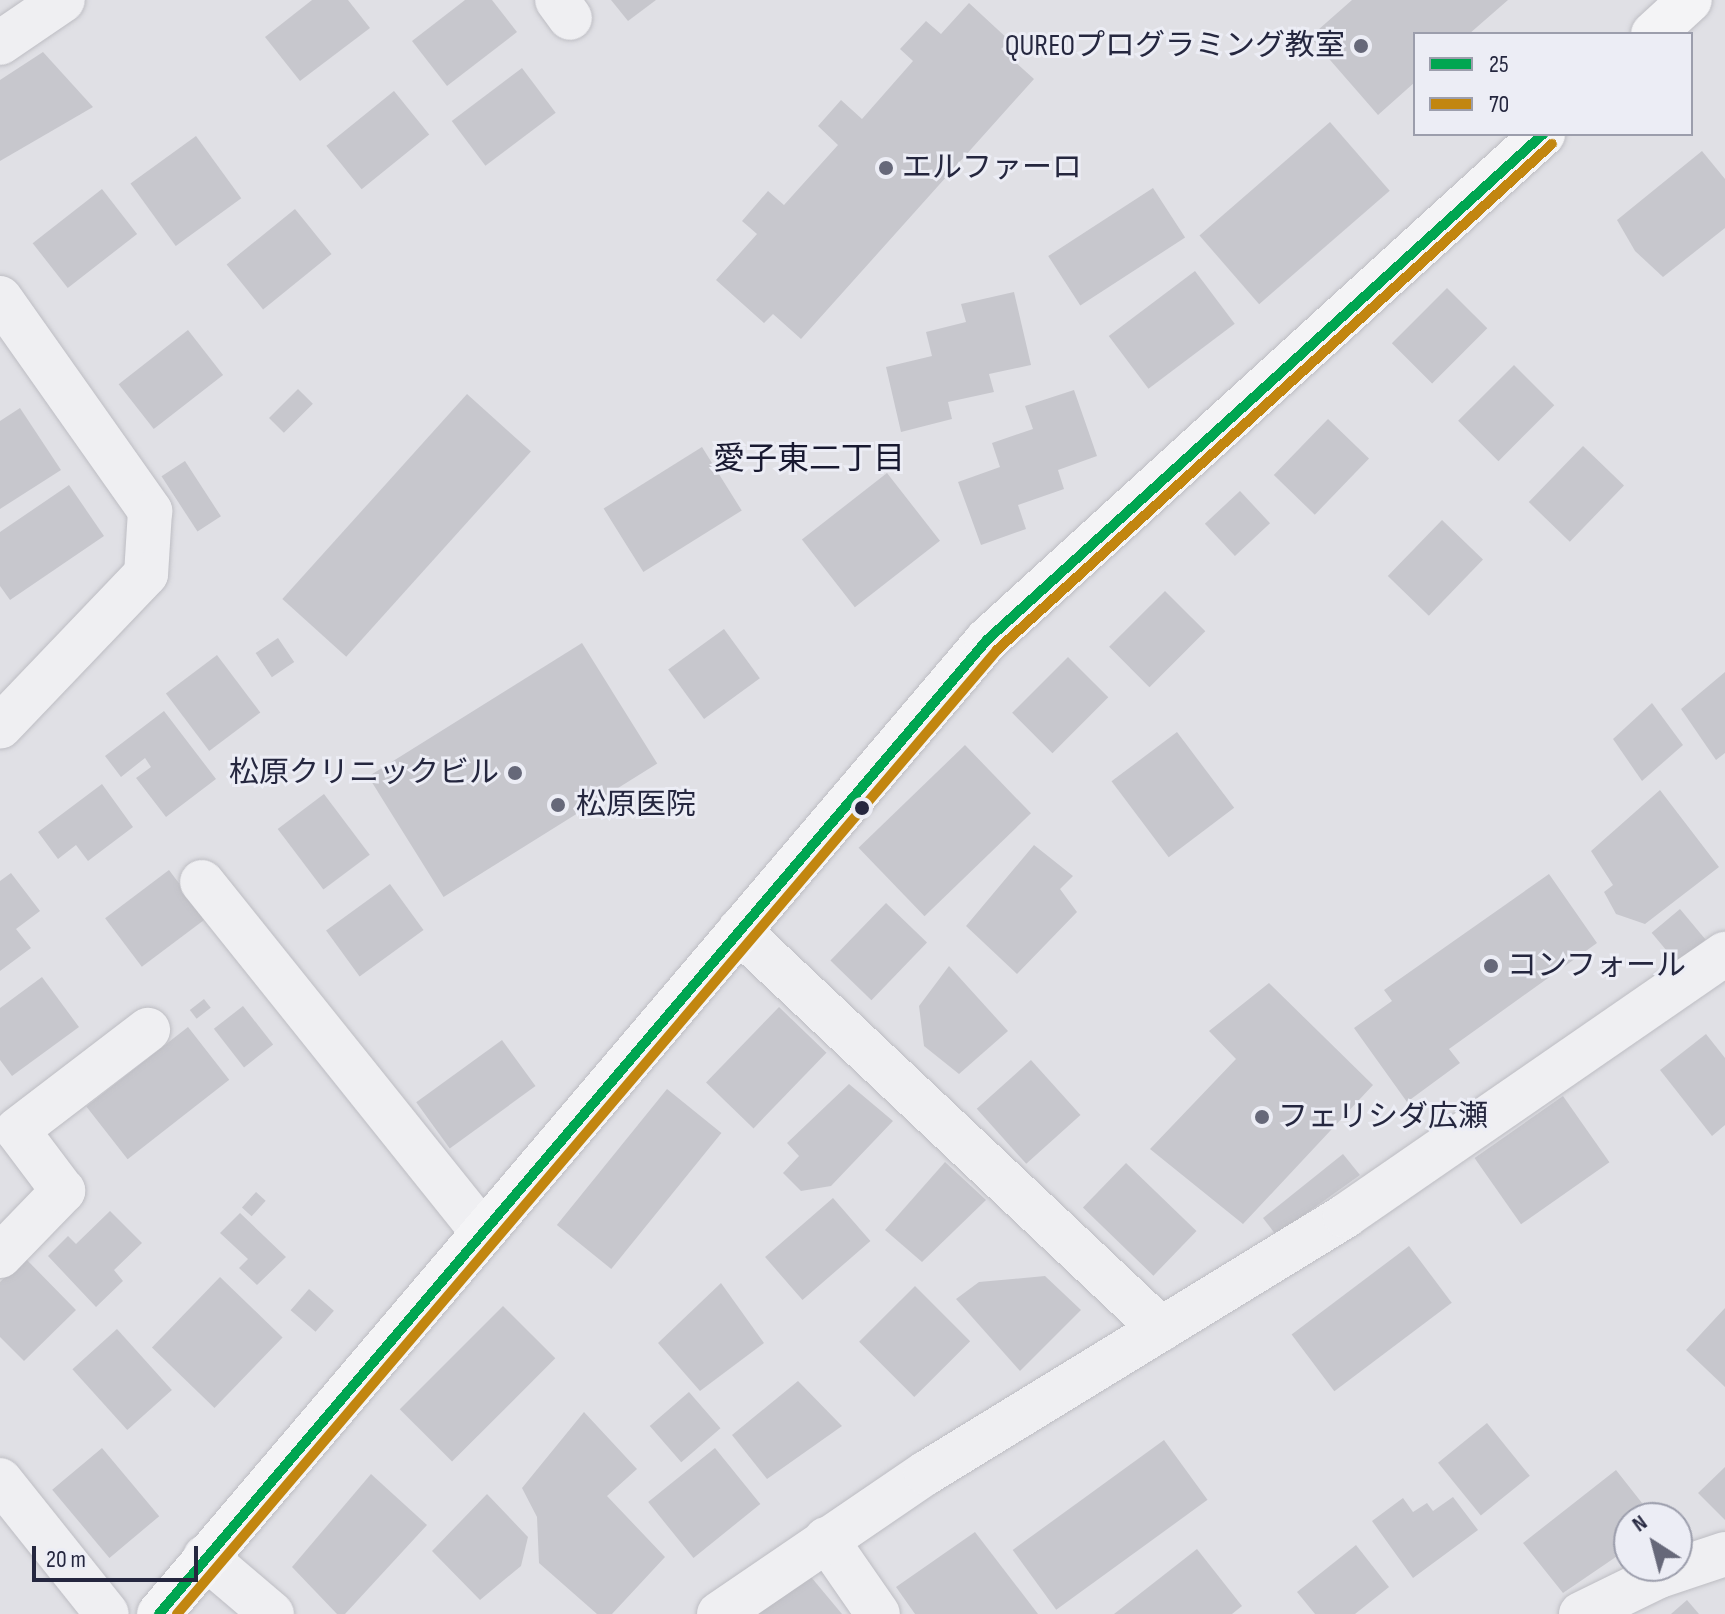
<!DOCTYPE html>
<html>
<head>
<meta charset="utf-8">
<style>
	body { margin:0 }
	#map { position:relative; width:1725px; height:1614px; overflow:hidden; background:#e0e0e5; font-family:"Sofia Sans Condensed","Noto Sans JP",sans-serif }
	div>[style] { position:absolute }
	.building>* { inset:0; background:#c7c7cd; transform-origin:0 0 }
	.roads { filter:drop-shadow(0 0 2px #bdbdc3) drop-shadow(0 0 2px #bdbdc3) }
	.minor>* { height:44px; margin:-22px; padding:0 22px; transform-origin:22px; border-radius:22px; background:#efeff2 }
	.trunk>* { height:44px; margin:-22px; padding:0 22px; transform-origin:22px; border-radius:22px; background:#f4f4f6 }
	.bus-1>* { height:10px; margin:-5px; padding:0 5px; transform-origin:5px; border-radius:5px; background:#00a651 }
	.bus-2>* { height:10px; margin:-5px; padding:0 5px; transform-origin:5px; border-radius:5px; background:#c28610 }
	.dots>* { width:22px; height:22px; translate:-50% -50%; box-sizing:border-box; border:4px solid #ecedf5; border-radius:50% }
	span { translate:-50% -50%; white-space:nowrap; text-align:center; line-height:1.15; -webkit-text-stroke:6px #ecedf5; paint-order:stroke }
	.poi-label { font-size:30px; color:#25273f }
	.right { translate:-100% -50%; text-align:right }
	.left { translate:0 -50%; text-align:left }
	.neighbourhood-label { font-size:32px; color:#181930 }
	.legend { position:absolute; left:1413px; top:32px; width:280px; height:104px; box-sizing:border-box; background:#ecedf5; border:2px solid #9c9eac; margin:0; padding:10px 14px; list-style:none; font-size:24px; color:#25273f }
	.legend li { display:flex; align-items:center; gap:16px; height:40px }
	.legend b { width:40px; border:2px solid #9c9eac }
	.north { position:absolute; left:1613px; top:1502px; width:80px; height:80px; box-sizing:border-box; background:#ecedf5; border:2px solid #9c9eac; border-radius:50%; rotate:324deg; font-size:22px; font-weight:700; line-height:32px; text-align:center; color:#25273f }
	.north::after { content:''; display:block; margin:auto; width:28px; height:36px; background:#666879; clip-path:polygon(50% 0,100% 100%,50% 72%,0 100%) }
	.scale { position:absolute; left:32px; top:1546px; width:166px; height:36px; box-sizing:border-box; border:4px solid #25273f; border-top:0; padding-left:10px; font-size:24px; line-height:28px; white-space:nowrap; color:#25273f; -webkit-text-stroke:6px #ecedf5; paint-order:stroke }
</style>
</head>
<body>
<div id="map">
	<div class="building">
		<i style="clip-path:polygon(312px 0,348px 0,370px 28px,300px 81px,265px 37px)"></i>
		<i style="clip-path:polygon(465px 0,492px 0,517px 32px,447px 86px,412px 41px)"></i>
		<i style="clip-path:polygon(611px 0,656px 0,628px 21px)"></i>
		<i style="clip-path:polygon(1352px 0,1508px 0,1469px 34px,1415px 34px,1415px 82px,1378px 115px,1310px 37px)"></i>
		<i style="clip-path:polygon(969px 3px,1010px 41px,1001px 49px,1034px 79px,801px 339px,773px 314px,764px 323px,716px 280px,757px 234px,742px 221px,768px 191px,784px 205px,838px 145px,818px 126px,841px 100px,862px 119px,913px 61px,900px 49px,926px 21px,941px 34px)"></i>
		<i style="clip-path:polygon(43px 52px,93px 107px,0 161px,0 80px)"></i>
		<i style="left:522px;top:68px;width:56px;height:88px;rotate:53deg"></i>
		<i style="left:394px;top:91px;width:56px;height:87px;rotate:51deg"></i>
		<i style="left:1330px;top:122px;width:91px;height:173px;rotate:49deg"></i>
		<i style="left:196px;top:136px;width:77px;height:81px;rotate:54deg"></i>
		<i style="clip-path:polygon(1702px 151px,1725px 179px,1725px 228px,1663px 277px,1635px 251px,1617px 220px)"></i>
		<i style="left:1153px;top:188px;width:59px;height:125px;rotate:57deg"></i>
		<i style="left:102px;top:189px;width:57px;height:88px;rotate:52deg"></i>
		<i style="left:295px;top:209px;width:58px;height:88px;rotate:51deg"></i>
		<i style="left:1195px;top:271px;width:66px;height:108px;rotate:53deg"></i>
		<i style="left:1447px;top:288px;width:57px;height:78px;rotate:45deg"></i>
		<i style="clip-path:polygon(1014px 292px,1031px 365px,989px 374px,994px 392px,948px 402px,952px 419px,901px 432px,886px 367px,932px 356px,926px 332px,966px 322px,961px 304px)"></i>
		<i style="left:188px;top:330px;width:57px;height:88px;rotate:52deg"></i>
		<i style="left:1514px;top:365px;width:57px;height:79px;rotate:45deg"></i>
		<i style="left:298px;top:389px;width:21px;height:41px;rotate:45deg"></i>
		<i style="clip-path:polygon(1074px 390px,1097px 456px,1058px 470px,1064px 489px,1018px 505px,1026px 529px,981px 545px,958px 482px,1000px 467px,992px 443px,1033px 429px,1025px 406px)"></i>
		<i style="left:467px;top:394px;width:86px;height:276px;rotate:42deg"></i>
		<i style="clip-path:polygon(20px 408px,61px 470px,0 509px,0 421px)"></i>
		<i style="left:1328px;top:419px;width:57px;height:78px;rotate:44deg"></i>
		<i style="left:1583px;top:446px;width:57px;height:78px;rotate:44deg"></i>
		<i style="left:702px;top:447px;width:75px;height:116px;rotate:58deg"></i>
		<i style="left:185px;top:461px;width:66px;height:28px;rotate:57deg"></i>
		<i style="left:887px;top:473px;width:86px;height:108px;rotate:52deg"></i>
		<i style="clip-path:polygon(69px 485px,104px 536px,10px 600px,0 586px,0 532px)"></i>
		<i style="left:1240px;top:491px;width:44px;height:48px;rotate:47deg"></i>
		<i style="left:1442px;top:520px;width:57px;height:78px;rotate:44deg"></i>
		<i style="left:1165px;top:591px;width:57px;height:79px;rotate:45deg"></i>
		<i style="left:724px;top:629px;width:61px;height:69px;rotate:54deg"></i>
		<i style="left:278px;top:638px;width:29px;height:27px;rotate:56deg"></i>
		<i style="left:582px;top:643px;width:142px;height:252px;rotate:58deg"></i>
		<i style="left:217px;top:655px;width:72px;height:64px;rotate:53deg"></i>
		<i style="left:1068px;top:657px;width:57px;height:79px;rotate:45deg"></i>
		<i style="clip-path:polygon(1725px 672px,1725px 753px,1716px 760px,1681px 709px)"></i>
		<i style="clip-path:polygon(1652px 703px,1683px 745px,1642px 781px,1613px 739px)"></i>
		<i style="clip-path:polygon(164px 711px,216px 779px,166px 817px,136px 778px,151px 767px,145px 758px,121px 777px,105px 756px)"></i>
		<i style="left:1177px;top:732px;width:95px;height:82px;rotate:53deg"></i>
		<i style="left:965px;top:745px;width:95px;height:148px;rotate:46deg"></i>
		<i style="clip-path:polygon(102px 784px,133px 827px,88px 861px,76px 845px,58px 859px,38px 832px)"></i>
		<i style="clip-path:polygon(1660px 790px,1719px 867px,1645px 924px,1616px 914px,1604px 892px,1613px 885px,1591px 851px)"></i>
		<i style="left:324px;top:794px;width:76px;height:58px;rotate:53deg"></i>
		<i style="clip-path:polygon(1034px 845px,1073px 876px,1060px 889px,1077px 912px,1017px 974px,966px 926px)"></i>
		<i style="left:169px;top:870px;width:61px;height:80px;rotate:53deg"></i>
		<i style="clip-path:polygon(11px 873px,40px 911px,16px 929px,31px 948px,0 971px,0 881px)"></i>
		<i style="clip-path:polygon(1549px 874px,1597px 943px,1449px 1049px,1460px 1063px,1407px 1102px,1354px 1028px,1392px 1001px,1384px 990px)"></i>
		<i style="left:390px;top:884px;width:57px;height:79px;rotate:54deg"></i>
		<i style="left:886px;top:903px;width:57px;height:80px;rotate:44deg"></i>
		<i style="left:1680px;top:909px;width:40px;height:37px;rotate:50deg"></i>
		<i style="clip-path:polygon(949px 966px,1008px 1031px,959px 1074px,924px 1046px,919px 1006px)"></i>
		<i style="clip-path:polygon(42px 977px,79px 1027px,12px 1076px,0 1060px,0 1008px)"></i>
		<i style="clip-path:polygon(1269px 983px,1373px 1085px,1243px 1224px,1150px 1149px,1236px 1059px,1209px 1031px)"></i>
		<i style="left:204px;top:999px;width:11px;height:18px;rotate:52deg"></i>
		<i style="left:243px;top:1006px;width:49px;height:37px;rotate:52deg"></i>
		<i style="left:779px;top:1007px;width:66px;height:105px;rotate:44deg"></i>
		<i style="left:188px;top:1027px;width:67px;height:129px;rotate:52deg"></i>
		<i style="clip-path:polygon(1706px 1034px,1725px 1058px,1725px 1125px,1712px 1136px,1660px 1070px)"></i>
		<i style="left:502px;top:1040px;width:57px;height:106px;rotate:54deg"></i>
		<i style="left:1031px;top:1060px;width:74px;height:73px;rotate:48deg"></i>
		<i style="clip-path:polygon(849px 1084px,893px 1121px,831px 1186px,801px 1191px,783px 1173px,799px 1156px,787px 1143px)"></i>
		<i style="left:667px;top:1089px;width:70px;height:175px;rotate:39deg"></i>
		<i style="left:1563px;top:1096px;width:81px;height:108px;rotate:55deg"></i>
		<i style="clip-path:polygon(1343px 1154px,1360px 1175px,1276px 1235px,1263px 1218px)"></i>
		<i style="clip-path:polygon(945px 1162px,986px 1200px,922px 1262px,885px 1230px)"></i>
		<i style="left:1126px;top:1163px;width:98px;height:62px;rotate:44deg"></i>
		<i style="left:256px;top:1192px;width:13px;height:21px;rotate:42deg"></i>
		<i style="left:833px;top:1198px;width:57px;height:90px;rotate:49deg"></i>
		<i style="clip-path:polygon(110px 1211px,142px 1243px,114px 1270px,123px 1281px,96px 1307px,48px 1256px,68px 1236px,76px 1244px)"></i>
		<i style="clip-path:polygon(240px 1213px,286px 1257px,257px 1285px,239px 1268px,248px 1259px,220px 1233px)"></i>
		<i style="left:1409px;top:1246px;width:71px;height:147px;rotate:53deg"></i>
		<i style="clip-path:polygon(25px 1258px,76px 1310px,24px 1361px,0 1337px,0 1282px)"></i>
		<i style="clip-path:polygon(1045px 1276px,1081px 1310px,1020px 1371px,956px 1299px,979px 1282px)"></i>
		<i style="left:220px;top:1277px;width:87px;height:98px;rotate:44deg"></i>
		<i style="clip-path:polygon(721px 1283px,764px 1343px,700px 1391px,658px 1343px)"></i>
		<i style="left:915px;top:1286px;width:78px;height:79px;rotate:45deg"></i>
		<i style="left:309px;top:1289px;width:33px;height:28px;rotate:41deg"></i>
		<i style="left:503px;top:1306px;width:74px;height:146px;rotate:45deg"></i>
		<i style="clip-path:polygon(1725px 1308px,1725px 1387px,1686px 1350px)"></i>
		<i style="left:117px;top:1329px;width:82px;height:60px;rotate:48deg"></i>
		<i style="clip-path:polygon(798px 1381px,842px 1426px,767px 1479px,732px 1435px)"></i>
		<i style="left:689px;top:1392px;width:48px;height:52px;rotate:49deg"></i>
		<i style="clip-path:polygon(584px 1412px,637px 1469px,607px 1496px,665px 1557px,612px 1614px,597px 1614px,539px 1563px,537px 1517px,522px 1488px)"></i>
		<i style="left:1487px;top:1423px;width:68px;height:63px;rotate:51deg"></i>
		<i style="left:1164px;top:1440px;width:74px;height:187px;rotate:54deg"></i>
		<i style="left:102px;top:1448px;width:89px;height:65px;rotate:50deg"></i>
		<i style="left:715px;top:1448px;width:72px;height:86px;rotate:51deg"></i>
		<i style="clip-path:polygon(1725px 1467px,1725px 1520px,1698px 1493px)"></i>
		<i style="clip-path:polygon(1616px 1470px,1642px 1503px,1633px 1512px,1638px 1518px,1629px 1518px,1629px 1548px,1563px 1593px,1523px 1543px)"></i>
		<i style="clip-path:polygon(371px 1474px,427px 1525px,345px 1614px,337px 1614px,292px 1567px)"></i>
		<i style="clip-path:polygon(487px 1494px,528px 1537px,521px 1566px,480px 1600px,432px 1551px)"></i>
		<i style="clip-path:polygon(1453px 1497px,1478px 1530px,1413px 1578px,1372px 1521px,1403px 1498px,1413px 1512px,1427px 1503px,1433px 1511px)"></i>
		<i style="clip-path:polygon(975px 1532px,1038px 1614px,915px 1614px,896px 1587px)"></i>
		<i style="clip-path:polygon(1356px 1545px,1389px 1587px,1355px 1614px,1315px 1614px,1297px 1592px)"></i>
		<i style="clip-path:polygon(1197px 1549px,1242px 1606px,1232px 1614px,1114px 1614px)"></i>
		<i style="clip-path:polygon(806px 1571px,842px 1614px,751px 1614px)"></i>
		<i style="clip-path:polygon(1687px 1600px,1699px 1614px,1671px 1614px)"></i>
	</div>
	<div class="roads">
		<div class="minor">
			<i style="left:557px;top:0;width:22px;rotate:54deg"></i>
			<i style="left:0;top:43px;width:76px;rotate:-34.3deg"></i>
			<i style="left:0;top:298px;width:261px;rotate:54.8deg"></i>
			<i style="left:150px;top:511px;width:63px;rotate:93.6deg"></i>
			<i style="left:146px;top:574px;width:211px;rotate:133.7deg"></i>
			<i style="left:202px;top:882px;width:448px;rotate:51.3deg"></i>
			<i style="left:739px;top:931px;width:580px;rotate:43.32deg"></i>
			<i style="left:0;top:1256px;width:91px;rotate:-45.9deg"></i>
			<i style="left:63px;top:1191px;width:76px;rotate:-127deg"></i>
			<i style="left:17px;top:1130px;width:165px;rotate:-37.4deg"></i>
			<i style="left:0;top:1480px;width:171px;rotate:51.4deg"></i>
			<i style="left:826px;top:1539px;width:91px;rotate:55.3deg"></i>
			<i style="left:205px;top:1557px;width:88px;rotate:40.4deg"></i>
			<i style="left:719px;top:1614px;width:250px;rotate:-34.3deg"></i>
			<i style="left:926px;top:1473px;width:492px;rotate:-31.5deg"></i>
			<i style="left:1345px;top:1216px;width:462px;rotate:-34.6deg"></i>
			<i style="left:1581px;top:1614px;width:87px;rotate:-26deg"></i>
			<i style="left:1659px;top:1576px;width:70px;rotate:-18.4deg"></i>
		</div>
		<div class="trunk">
			<i style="left:1653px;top:34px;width:50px;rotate:-42.6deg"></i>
			<i style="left:159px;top:1614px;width:1278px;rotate:-49.63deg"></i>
			<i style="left:987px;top:640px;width:752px;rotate:-42.3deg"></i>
		</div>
	</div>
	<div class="bus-1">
		<i style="left:159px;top:1614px;width:1278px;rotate:-49.63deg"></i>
		<i style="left:987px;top:640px;width:752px;rotate:-42.3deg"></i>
	</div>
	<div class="bus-2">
		<i style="left:177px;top:1614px;width:1266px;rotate:-49.61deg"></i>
		<i style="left:997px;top:650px;width:751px;rotate:-42.36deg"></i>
	</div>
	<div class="dots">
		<i style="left:1361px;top:46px;background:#666879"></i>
		<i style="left:886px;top:168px;background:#666879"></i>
		<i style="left:515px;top:773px;background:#666879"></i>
		<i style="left:558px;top:805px;background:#666879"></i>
		<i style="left:862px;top:808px;background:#25273f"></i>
		<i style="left:1491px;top:966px;background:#666879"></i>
		<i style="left:1262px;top:1117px;background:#666879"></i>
	</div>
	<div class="poi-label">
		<span class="right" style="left:1345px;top:46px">QUREOプログラミング教室</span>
		<span class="left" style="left:902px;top:168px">エルファーロ</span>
		<span class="right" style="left:499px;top:773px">松原クリニックビル</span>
		<span class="left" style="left:576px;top:805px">松原医院</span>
		<span class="left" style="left:1507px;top:966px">コンフォール</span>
		<span class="left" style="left:1278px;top:1117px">フェリシダ広瀬</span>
	</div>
	<div class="neighbourhood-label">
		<span style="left:809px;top:460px">愛子東二丁目</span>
	</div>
	<ul class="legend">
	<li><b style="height:10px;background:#00a651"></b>25</li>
	<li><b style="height:10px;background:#c28610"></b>70</li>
	</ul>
	<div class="north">N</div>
	<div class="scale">20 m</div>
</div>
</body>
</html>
